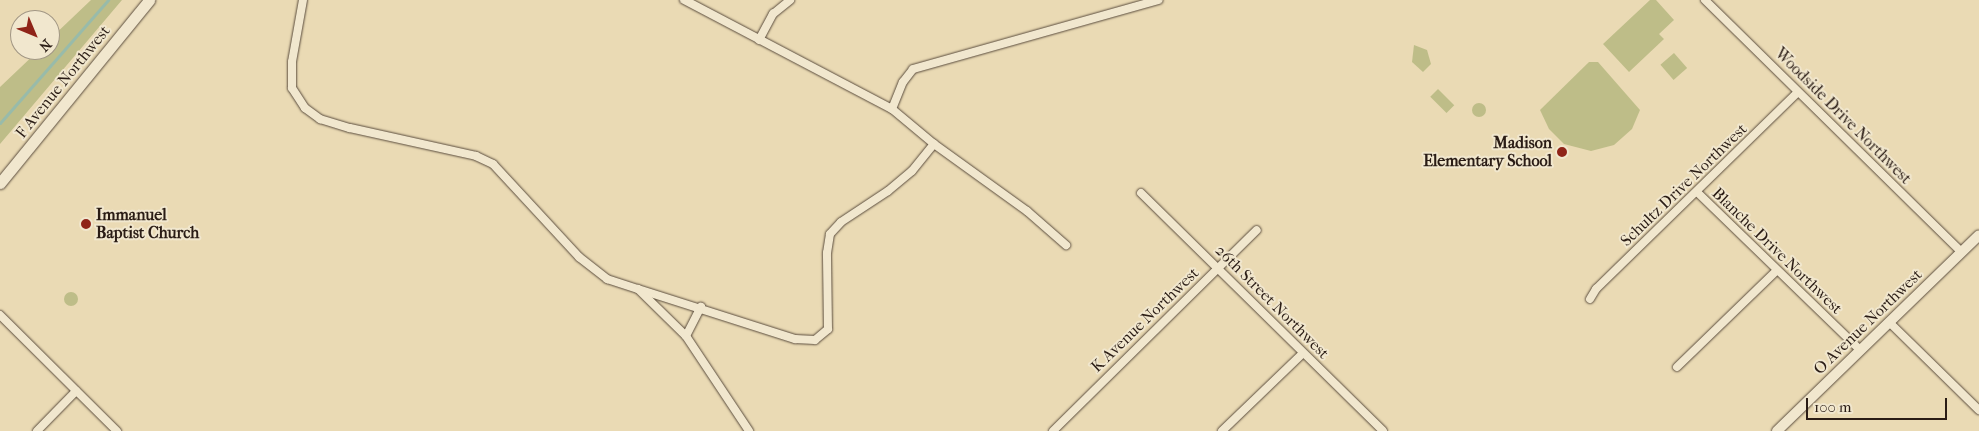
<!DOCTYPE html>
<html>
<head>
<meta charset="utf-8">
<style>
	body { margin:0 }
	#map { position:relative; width:1979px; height:431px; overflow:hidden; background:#eadab4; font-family:"IM FELL French Canon",serif }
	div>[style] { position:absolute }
	.green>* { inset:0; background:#bebd88; transform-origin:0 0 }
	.round { border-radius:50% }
	.stream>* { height:3px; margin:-1.5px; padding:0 1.5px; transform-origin:1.5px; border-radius:1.5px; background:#98bbaa }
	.roads { filter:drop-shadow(0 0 1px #5a4c3d) drop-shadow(0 0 1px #5a4c3d) }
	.minor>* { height:8px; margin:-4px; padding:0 4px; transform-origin:4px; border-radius:4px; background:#f1e7ce }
	.tertiary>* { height:10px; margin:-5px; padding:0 5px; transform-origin:5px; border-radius:5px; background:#f1e7ce }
	.secondary>* { height:11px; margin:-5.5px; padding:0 5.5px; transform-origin:5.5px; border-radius:5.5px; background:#f1e7ce }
	.dots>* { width:14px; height:14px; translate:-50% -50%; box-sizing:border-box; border:2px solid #f1e7ce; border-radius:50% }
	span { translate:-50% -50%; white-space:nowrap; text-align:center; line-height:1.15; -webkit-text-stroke:4px #f1e7ce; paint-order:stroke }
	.street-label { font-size:16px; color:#2a1c15 }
	.poi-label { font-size:16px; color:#2a1c15; font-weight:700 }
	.right { translate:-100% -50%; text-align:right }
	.left { translate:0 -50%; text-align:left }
	.north { position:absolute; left:10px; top:10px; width:50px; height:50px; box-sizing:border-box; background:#f1e7ce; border:1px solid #a19684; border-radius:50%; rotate:135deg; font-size:14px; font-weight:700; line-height:20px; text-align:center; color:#2a1c15 }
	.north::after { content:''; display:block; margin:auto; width:18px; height:22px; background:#8f2418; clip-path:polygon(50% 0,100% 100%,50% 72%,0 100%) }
	.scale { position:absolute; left:1806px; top:398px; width:141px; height:22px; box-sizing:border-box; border:2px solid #2a1c15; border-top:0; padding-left:6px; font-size:15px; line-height:18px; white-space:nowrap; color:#2a1c15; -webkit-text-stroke:4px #f1e7ce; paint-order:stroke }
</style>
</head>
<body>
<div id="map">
	<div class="green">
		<i style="clip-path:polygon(91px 0,122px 0,0 144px,0 87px,39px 50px,50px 50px,50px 39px)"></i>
		<i style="clip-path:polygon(1650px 0,1656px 0,1674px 20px,1659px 34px,1664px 39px,1629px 72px,1603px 44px)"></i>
		<i style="clip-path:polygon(1414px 45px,1427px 50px,1431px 64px,1423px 72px,1412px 62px)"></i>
		<i style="left:1674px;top:53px;width:20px;height:18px;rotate:49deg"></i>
		<i style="clip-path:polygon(1589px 62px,1598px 62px,1640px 110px,1632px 129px,1614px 145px,1591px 151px,1564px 144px,1549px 129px,1540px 110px)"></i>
		<i style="left:1438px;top:89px;width:23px;height:11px;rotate:45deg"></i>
		<i class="round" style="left:1472px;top:103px;width:14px;height:14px"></i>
		<i class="round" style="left:64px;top:292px;width:14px;height:14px"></i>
	</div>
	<div class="stream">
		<i style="left:0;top:123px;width:164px;rotate:-48.7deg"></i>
	</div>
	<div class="roads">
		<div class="minor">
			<i style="left:303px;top:0;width:63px;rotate:100.1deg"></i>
			<i style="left:292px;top:62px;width:26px;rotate:90deg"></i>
			<i style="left:292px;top:88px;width:24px;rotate:57deg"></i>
			<i style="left:305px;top:108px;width:19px;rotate:36deg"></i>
			<i style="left:320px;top:119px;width:31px;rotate:17deg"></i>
			<i style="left:350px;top:128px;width:129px;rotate:12.5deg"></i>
			<i style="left:476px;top:156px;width:19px;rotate:25deg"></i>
			<i style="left:493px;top:164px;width:127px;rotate:47.2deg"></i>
			<i style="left:579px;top:257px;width:36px;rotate:38deg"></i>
			<i style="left:607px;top:279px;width:33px;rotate:18deg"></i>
			<i style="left:638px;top:289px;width:67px;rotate:44.4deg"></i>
			<i style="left:686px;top:336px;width:114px;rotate:56.4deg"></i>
			<i style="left:1705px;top:0;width:359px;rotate:44.5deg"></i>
			<i style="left:759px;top:40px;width:30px;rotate:-62deg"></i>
			<i style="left:773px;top:14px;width:22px;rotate:-39deg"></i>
			<i style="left:892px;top:109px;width:29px;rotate:-68deg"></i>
			<i style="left:903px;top:82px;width:16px;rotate:-52deg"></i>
			<i style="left:913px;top:69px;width:255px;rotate:-15.7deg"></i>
			<i style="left:934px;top:144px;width:115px;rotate:35.8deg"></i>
			<i style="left:1027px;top:211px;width:52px;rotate:41.1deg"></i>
			<i style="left:1697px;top:192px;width:227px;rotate:44.1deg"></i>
			<i style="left:1141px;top:193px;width:339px;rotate:44.5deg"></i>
			<i style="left:638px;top:289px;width:165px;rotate:17.7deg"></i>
			<i style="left:795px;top:339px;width:20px;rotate:3deg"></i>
			<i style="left:815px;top:340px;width:17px;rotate:-40deg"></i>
			<i style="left:828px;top:329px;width:76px;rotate:-90.8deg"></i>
			<i style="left:827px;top:253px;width:19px;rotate:-81deg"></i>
			<i style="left:830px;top:234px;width:16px;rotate:-47deg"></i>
			<i style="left:841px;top:222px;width:56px;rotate:-33.4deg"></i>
			<i style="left:888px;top:191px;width:31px;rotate:-40deg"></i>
			<i style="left:912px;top:171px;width:35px;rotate:-51deg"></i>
			<i style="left:934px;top:144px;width:55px;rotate:-140.2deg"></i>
			<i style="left:892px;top:109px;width:235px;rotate:-152.3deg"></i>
			<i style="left:1590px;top:299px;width:12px;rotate:-59deg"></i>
			<i style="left:1596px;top:289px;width:282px;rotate:-44.3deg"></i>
			<i style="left:0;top:315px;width:165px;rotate:44.8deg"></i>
			<i style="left:1889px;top:322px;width:126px;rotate:44.4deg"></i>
			<i style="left:686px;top:336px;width:33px;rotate:-63deg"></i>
			<i style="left:1677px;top:367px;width:139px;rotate:-44.1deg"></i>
			<i style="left:37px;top:431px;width:56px;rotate:-45.7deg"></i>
			<i style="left:1053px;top:431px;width:286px;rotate:-44.6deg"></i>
			<i style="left:1222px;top:431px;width:112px;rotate:-43.9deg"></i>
		</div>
		<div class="tertiary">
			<i style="left:1777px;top:431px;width:281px;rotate:-44.1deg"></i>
		</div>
		<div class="secondary">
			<i style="left:0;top:183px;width:236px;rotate:-50.8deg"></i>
		</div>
	</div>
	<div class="dots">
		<i style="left:1562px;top:152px;background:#8f2418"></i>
		<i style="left:86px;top:224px;background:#8f2418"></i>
	</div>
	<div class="street-label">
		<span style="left:63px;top:82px;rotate:-51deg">F Avenue Northwest</span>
		<span style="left:1843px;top:116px;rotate:45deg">Woodside Drive Northwest</span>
		<span style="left:1684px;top:185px;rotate:-44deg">Schultz Drive Northwest</span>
		<span style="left:1777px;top:251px;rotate:44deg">Blanche Drive Northwest</span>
		<span style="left:1272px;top:302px;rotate:45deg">26th Street Northwest</span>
		<span style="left:1145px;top:320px;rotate:-44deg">K Avenue Northwest</span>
		<span style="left:1868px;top:322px;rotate:-44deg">O Avenue Northwest</span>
	</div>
	<div class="poi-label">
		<span class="right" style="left:1552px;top:152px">Madison<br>Elementary School</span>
		<span class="left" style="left:96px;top:224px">Immanuel<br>Baptist Church</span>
	</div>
	<div class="north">N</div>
	<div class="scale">100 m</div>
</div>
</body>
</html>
